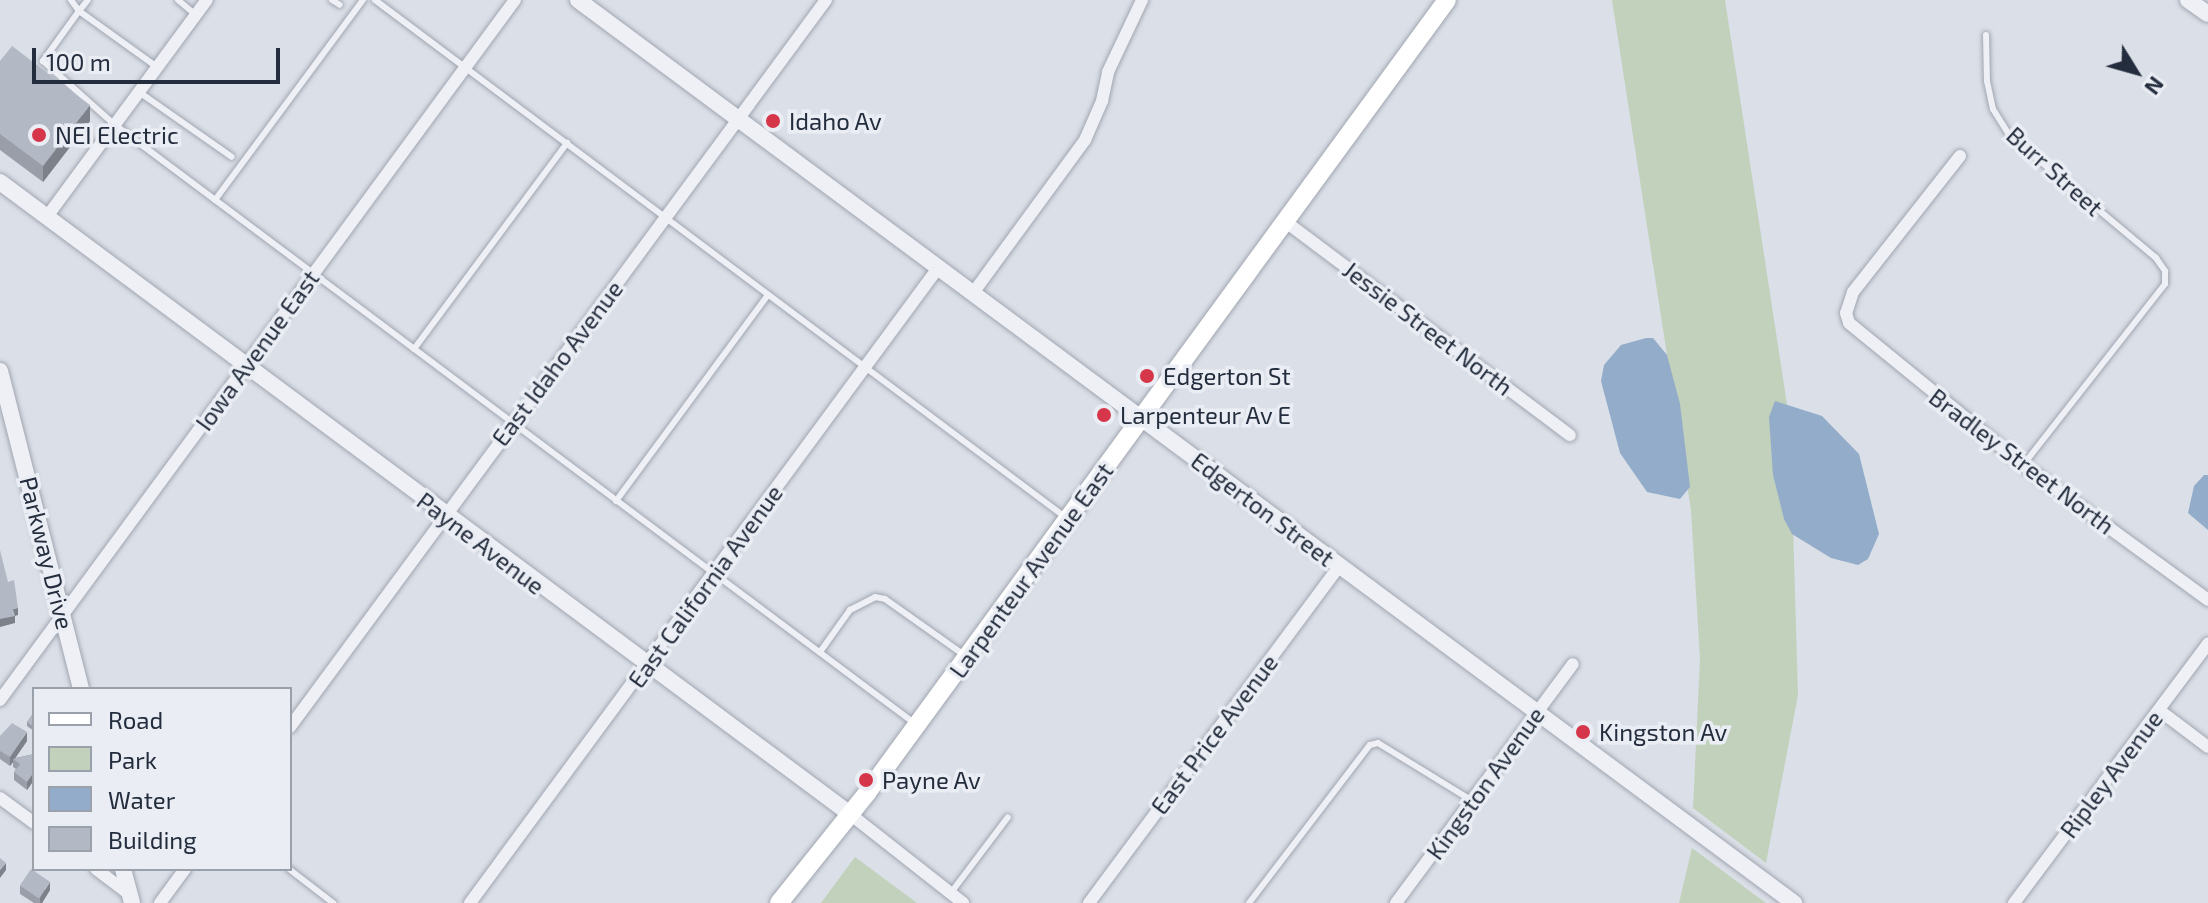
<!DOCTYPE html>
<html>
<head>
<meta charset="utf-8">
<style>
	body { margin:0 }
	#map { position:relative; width:2208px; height:903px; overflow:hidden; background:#dbdfe7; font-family:"Exo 2",sans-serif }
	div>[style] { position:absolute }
	.green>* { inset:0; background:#c1d1bc }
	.water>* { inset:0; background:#93acca }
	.roads { filter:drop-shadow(0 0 2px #a0a6b1) drop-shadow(0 0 2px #a0a6b1) }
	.service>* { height:6px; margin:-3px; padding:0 3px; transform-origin:3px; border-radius:3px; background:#eef0f5 }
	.minor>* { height:12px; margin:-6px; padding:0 6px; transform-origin:6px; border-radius:6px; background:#eef0f5 }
	.tertiary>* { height:16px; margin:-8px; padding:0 8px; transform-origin:8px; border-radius:8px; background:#eef0f5 }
	.secondary>* { height:18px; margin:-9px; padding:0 9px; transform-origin:9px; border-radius:9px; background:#fff }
	.wall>* { inset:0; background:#999ea9 }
	.shaded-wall>* { inset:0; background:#7d8189 }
	.building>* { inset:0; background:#b2b8c4; transform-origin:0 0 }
	.dots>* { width:22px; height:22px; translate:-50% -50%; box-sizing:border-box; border:4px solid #eaeef4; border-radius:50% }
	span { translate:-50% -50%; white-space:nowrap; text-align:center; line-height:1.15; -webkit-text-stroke:7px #eaeef4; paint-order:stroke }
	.poi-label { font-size:24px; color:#242d3d }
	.left { translate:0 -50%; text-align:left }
	.street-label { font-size:24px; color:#242d3d }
	.legend { position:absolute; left:32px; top:687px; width:260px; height:184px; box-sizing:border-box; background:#eaeef4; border:2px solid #9ba1ab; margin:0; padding:10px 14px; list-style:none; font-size:24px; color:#242d3d }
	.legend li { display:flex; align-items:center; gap:16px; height:40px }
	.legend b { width:40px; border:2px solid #9ba1ab }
	.north { position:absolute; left:2096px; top:32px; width:80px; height:80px; -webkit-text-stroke:6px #eaeef4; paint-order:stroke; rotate:127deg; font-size:22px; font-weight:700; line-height:32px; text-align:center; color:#242d3d }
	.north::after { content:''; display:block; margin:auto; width:28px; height:36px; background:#242d3d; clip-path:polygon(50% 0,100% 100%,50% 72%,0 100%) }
	.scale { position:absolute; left:32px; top:48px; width:248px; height:36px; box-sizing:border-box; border:4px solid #242d3d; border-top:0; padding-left:10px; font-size:24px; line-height:28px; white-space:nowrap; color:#242d3d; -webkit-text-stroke:6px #eaeef4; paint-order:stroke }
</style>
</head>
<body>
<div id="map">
	<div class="green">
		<i style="clip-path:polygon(1612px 0,1725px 0,1790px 424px,1798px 695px,1766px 863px,1693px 808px,1700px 659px,1691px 510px)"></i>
		<i style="clip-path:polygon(1692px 848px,1751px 892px,1766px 903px,1679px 903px)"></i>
		<i style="clip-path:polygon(855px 857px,917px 903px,821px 903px)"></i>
	</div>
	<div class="water">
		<i style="clip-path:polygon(1646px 338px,1653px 338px,1667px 355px,1680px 404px,1690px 487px,1680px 499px,1647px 492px,1620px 453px,1601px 381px,1604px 365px,1621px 345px)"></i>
		<i style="clip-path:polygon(1775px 401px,1822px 416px,1859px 454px,1879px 534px,1868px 559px,1858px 565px,1831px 558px,1792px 534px,1784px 519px,1773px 475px,1769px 417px)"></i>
		<i style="clip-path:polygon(2204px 475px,2208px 475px,2208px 530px,2188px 513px,2194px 486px)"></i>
	</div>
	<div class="roads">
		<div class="service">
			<i style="left:71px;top:0;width:14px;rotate:54deg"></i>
			<i style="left:79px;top:11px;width:14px;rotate:-51deg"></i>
			<i style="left:178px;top:0;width:23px;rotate:40deg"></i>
			<i style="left:332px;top:0;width:9px;rotate:32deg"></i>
			<i style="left:375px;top:0;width:862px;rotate:36.84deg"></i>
			<i style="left:1986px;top:35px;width:46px;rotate:88.8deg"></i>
			<i style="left:1987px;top:81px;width:29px;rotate:78deg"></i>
			<i style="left:1993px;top:109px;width:31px;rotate:58deg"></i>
			<i style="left:2009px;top:135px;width:192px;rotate:39.9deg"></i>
			<i style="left:2156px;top:258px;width:16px;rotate:55deg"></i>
			<i style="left:2165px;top:271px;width:13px;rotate:90deg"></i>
			<i style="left:2165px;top:284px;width:230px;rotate:128.1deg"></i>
			<i style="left:157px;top:67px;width:96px;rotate:-144.3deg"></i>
			<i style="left:79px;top:11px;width:62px;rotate:125.8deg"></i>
			<i style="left:43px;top:61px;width:96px;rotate:41.6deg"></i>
			<i style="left:115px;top:125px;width:998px;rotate:36.81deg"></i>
			<i style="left:139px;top:92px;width:113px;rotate:35deg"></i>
			<i style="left:215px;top:200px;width:249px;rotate:-53.5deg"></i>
			<i style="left:414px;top:349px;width:257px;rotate:-53.4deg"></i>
			<i style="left:616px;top:501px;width:256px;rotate:-53.6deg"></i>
			<i style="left:820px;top:652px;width:52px;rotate:-54.5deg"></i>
			<i style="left:850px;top:610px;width:28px;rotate:-27deg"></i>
			<i style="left:875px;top:597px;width:10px;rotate:11deg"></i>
			<i style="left:885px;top:599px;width:97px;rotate:35.3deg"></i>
			<i style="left:289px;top:869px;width:56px;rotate:37.7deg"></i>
			<i style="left:950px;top:894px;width:96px;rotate:-53deg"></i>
			<i style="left:1249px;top:903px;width:199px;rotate:-52.6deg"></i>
			<i style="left:1370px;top:745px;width:8px;rotate:-14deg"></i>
			<i style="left:1378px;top:743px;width:109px;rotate:31.5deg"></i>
		</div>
		<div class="minor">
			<i style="left:1960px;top:156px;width:173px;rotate:128.2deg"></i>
			<i style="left:1853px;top:292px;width:22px;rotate:108deg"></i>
			<i style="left:1846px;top:313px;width:10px;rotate:73deg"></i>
			<i style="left:1849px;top:323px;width:225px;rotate:39.2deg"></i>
			<i style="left:2023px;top:465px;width:229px;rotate:36.1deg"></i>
			<i style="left:46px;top:218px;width:271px;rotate:-53.6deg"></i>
			<i style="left:1286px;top:222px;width:355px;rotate:36.9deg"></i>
			<i style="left:973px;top:293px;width:190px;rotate:-53.8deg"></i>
			<i style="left:1085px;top:140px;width:43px;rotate:-66.4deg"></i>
			<i style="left:1102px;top:101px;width:30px;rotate:-78deg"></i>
			<i style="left:1108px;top:72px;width:80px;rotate:-64.7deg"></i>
			<i style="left:0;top:700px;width:869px;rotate:-53.66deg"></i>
			<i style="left:2159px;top:710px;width:61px;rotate:37.1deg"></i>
			<i style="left:290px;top:727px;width:903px;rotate:-53.6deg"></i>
			<i style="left:0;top:798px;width:42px;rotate:36.3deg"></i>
			<i style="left:850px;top:814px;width:144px;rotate:38.2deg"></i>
			<i style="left:96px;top:869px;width:41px;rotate:37.1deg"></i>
			<i style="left:160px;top:903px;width:42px;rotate:-53.7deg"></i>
			<i style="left:470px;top:903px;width:789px;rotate:-53.61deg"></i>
			<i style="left:1089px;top:903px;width:420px;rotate:-53.4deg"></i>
			<i style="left:1396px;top:903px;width:297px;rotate:-53.5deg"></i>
			<i style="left:2014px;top:903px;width:324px;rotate:-53.2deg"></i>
		</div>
		<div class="tertiary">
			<i style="left:578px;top:0;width:1515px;rotate:36.6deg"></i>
			<i style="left:2188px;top:0;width:24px;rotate:35deg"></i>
			<i style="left:0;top:182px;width:1059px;rotate:36.63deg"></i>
			<i style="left:0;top:371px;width:328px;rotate:75.7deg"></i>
			<i style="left:123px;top:869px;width:35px;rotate:75deg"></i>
		</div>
		<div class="secondary">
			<i style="left:779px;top:903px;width:141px;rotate:-51.3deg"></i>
			<i style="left:867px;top:793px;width:982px;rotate:-53.82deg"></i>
		</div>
	</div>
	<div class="wall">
		<i style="clip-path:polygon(0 61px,90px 121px,43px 182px,0 150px)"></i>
		<i style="clip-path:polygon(34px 712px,34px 731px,27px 726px,27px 722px)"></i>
		<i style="clip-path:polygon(0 736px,27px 741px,15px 758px,34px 754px,34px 780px,27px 790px,14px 780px,14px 772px,16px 769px,13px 767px,13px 762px,10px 766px,0 759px)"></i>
		<i style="clip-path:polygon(20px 886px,50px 890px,42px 903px,34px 903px,20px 894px)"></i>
	</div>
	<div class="shaded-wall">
		<i style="clip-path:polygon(90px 105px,90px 121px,43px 182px,43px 166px)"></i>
		<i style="clip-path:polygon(18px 608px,18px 615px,15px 616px,15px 623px,0 627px,0 619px,13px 609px)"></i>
		<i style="clip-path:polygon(27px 732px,27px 741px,14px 760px,13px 759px,13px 762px,10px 766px,10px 757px)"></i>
		<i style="clip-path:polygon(34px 772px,34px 780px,27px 790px,27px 782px)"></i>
		<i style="clip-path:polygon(6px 863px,6px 870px,0 878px,0 870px)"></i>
		<i style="clip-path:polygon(50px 882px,50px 890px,42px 903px,40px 903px,40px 898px)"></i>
	</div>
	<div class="building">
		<i style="clip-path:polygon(12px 46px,90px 105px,43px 166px,0 134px,0 61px)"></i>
		<i style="clip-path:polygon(0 550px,8px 582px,14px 580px,18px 608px,13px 609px,15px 616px,0 619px)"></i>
		<i style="clip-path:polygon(34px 712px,34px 727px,27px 722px)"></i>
		<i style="clip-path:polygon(12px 723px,27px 732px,10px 757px,0 751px,0 736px)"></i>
		<i style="clip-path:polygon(34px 754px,34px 772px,27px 782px,14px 772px,20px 764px,13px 759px)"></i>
		<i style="clip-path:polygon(0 858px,6px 863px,0 870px)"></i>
		<i style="left:31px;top:869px;width:23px;height:20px;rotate:34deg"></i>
	</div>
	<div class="dots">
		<i style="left:773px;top:121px;background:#d5364a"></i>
		<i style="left:39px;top:135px;background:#d5364a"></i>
		<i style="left:1147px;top:376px;background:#d5364a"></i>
		<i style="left:1104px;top:415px;background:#d5364a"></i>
		<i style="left:1583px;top:732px;background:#d5364a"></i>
		<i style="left:866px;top:780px;background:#d5364a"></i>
	</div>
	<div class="poi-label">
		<span class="left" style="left:789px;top:121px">Idaho Av</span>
		<span class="left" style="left:55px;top:135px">NEI Electric</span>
		<span class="left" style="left:1163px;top:376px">Edgerton St</span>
		<span class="left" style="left:1120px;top:415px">Larpenteur Av E</span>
		<span class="left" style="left:1599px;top:732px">Kingston Av</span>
		<span class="left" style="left:882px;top:780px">Payne Av</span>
	</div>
	<div class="street-label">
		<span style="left:2055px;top:171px;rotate:42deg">Burr Street</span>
		<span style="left:1428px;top:328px;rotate:37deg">Jessie Street North</span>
		<span style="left:257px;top:350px;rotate:-54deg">Iowa Avenue East</span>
		<span style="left:557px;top:363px;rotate:-53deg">East Idaho Avenue</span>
		<span style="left:2022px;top:461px;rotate:37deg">Bradley Street North</span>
		<span style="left:1263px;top:509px;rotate:37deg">Edgerton Street</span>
		<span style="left:481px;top:543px;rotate:37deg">Payne Avenue</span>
		<span style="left:47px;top:553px;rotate:76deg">Parkway Drive</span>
		<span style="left:1031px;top:570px;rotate:-54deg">Larpenteur Avenue East</span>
		<span style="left:705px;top:586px;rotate:-54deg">East California Avenue</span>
		<span style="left:1214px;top:734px;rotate:-53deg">East Price Avenue</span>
		<span style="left:2111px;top:774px;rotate:-53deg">Ripley Avenue</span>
		<span style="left:1485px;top:783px;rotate:-54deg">Kingston Avenue</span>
	</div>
	<ul class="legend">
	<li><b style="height:10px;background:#fff"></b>Road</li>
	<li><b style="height:22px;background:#c1d1bc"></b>Park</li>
	<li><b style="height:22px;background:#93acca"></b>Water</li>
	<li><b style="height:22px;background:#b2b8c4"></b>Building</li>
	</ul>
	<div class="north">N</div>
	<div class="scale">100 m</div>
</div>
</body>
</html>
